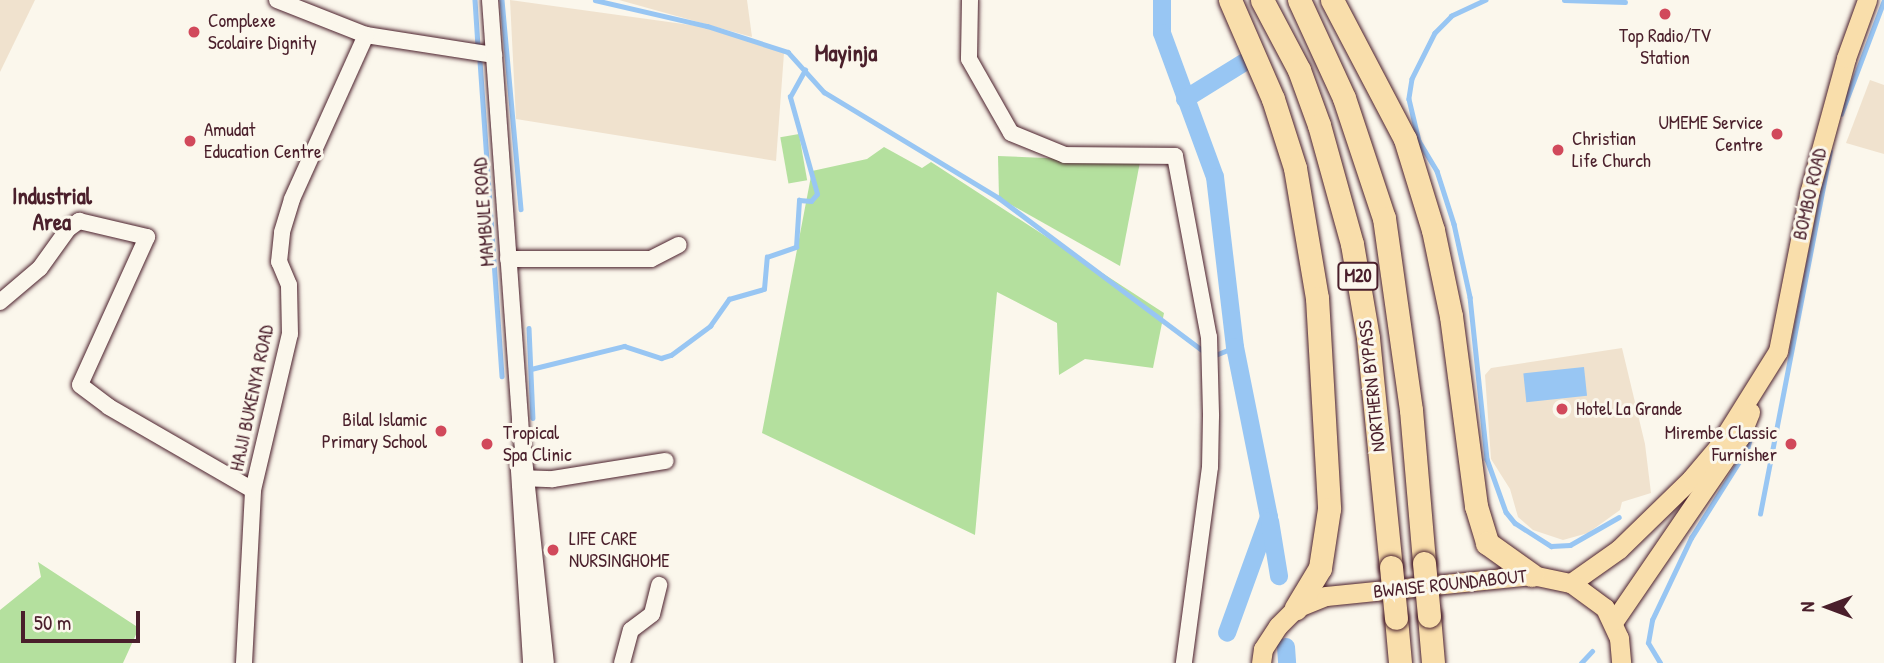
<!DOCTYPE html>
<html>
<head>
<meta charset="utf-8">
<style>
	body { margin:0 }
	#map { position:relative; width:1884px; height:663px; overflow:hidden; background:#fbf7ec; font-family:"Patrick Hand",sans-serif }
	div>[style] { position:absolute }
	.built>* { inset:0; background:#f0e2ce }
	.green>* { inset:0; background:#b4e09e; transform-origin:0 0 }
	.water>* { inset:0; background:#98c6f3; transform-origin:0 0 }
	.stream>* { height:4.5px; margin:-2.25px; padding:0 2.25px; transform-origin:2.25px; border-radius:2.25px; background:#98c6f3 }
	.canal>* { height:18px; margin:-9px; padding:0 9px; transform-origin:9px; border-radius:9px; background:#98c6f3 }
	.roads { filter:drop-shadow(0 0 2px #4a1f2b) drop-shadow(0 0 2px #4a1f2b) }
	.minor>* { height:16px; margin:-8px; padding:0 8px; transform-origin:8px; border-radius:8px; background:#fbf7ec }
	.major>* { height:19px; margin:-9.5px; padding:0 9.5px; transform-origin:9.5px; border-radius:9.5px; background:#f9deab }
	.highway>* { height:23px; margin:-11.5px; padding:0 11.5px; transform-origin:11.5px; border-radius:11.5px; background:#f9deab }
	.bridges { filter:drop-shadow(0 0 2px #4a1f2b) drop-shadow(0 0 2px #4a1f2b) }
	.highway-bridge>* { height:23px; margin:-11.5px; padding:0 11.5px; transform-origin:11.5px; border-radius:11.5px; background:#f9deab }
	.dots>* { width:19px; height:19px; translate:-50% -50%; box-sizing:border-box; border:4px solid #fbf7ec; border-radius:50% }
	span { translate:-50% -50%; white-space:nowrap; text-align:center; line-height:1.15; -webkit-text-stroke:6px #fbf7ec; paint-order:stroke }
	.shield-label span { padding:2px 5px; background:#fbf7ec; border:2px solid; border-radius:5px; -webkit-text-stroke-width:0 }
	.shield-label { font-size:18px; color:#4a1f2b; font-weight:700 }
	.poi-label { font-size:19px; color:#4a1f2b }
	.left { translate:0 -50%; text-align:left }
	.right { translate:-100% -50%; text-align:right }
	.street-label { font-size:19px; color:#4a1f2b }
	.quarter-label { font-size:23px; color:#4a1f2b; font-weight:700 }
	.north { position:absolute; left:1793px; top:572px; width:70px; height:70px; -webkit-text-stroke:5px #fbf7ec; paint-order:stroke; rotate:270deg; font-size:19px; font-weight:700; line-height:28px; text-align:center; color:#4a1f2b }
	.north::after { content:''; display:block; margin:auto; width:24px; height:32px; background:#4a1f2b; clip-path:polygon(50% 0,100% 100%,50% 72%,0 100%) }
	.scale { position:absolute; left:21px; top:611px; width:119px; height:32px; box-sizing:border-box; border:4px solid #4a1f2b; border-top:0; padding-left:9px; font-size:21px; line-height:24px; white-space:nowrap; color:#4a1f2b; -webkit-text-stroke:5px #fbf7ec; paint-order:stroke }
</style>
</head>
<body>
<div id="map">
	<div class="built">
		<i style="clip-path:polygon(0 0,35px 0,0 72px)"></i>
		<i style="clip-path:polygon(510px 0,705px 27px,784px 53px,776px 161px,516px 119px)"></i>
		<i style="clip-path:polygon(619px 0,747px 0,752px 37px)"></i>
		<i style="clip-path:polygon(1870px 80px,1884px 85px,1884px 154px,1846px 143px)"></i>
		<i style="clip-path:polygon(1622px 348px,1645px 444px,1651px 493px,1622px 502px,1620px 510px,1588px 533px,1563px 540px,1533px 530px,1518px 517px,1510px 489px,1491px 459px,1485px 375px,1491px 368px)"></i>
	</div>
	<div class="green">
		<i style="left:799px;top:134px;width:47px;height:19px;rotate:80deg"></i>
		<i style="clip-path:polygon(884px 147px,922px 168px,931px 162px,1164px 313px,1153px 368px,1085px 359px,1059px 375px,1057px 323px,997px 292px,975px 535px,762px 433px,812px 171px,867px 159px)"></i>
		<i style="clip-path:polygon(998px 156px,1140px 162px,1120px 266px,999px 198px)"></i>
		<i style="clip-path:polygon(38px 562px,139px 628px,123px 663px,0 663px,0 610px,41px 577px)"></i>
	</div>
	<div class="water">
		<i style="left:1584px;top:367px;width:29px;height:61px;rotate:84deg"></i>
	</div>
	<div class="stream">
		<i style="left:475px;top:0;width:46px;rotate:86.3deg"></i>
		<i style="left:502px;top:0;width:210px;rotate:84.8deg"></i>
		<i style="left:595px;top:0;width:115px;rotate:13.1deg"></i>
		<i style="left:707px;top:26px;width:85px;rotate:17.8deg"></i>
		<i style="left:788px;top:52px;width:54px;rotate:48deg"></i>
		<i style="left:824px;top:92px;width:205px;rotate:31.2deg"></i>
		<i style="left:999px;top:198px;width:259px;rotate:36.8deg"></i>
		<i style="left:1486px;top:0;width:38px;rotate:155deg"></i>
		<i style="left:1452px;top:16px;width:24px;rotate:135deg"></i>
		<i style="left:1435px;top:33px;width:51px;rotate:116.6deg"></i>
		<i style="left:1412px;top:79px;width:20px;rotate:99deg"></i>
		<i style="left:1409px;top:99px;width:43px;rotate:76.6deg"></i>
		<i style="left:1419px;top:141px;width:35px;rotate:59deg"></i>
		<i style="left:1437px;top:171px;width:56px;rotate:72.2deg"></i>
		<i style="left:1454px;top:224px;width:75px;rotate:77.6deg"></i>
		<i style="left:1470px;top:297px;width:163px;rotate:84deg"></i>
		<i style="left:1487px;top:459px;width:56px;rotate:70.3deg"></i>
		<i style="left:1506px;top:512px;width:14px;rotate:51deg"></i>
		<i style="left:1515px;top:523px;width:43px;rotate:32.6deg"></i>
		<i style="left:1551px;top:546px;width:19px;rotate:-3deg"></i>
		<i style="left:1570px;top:545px;width:56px;rotate:-29.7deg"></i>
		<i style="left:1564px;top:0;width:61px;rotate:1.9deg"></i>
		<i style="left:480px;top:61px;width:316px;rotate:86deg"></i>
		<i style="left:1841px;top:114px;width:122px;rotate:-69.3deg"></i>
		<i style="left:529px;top:328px;width:90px;rotate:87.5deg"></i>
		<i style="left:1213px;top:356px;width:24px;rotate:-22deg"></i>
		<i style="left:531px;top:369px;width:96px;rotate:-13.9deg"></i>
		<i style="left:624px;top:346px;width:39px;rotate:18deg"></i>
		<i style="left:661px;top:358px;width:10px;rotate:-17deg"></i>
		<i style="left:671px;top:355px;width:49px;rotate:-36.6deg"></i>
		<i style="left:710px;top:326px;width:33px;rotate:-55deg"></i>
		<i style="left:729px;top:299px;width:36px;rotate:-16deg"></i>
		<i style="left:764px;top:289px;width:32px;rotate:-85deg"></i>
		<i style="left:767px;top:257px;width:31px;rotate:-19deg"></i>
		<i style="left:796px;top:247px;width:47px;rotate:-86.3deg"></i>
		<i style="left:799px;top:200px;width:12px;rotate:5deg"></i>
		<i style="left:811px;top:201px;width:9px;rotate:-49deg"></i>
		<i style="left:817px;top:194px;width:101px;rotate:-105.6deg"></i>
		<i style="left:790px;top:97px;width:31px;rotate:-61deg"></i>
		<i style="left:1760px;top:514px;width:369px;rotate:-79.1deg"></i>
		<i style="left:1581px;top:663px;width:16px;rotate:-47deg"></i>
		<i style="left:1660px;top:663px;width:23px;rotate:-121deg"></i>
		<i style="left:1648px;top:643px;width:23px;rotate:-80deg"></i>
		<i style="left:1652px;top:620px;width:91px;rotate:-64.6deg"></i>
		<i style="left:1691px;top:538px;width:105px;rotate:-57.8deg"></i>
		<i style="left:1747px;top:449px;width:19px;rotate:-74deg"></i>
	</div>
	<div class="canal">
		<i style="left:1162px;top:0;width:33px;rotate:90deg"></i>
		<i style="left:1162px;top:33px;width:153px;rotate:69.8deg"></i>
		<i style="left:1215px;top:177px;width:171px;rotate:83.3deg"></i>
		<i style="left:1235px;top:347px;width:173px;rotate:78.7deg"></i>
		<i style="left:1269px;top:517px;width:123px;rotate:109.9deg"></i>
		<i style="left:1185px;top:99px;width:70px;rotate:-31.7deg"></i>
		<i style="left:1270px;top:521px;width:56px;rotate:80.7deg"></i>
		<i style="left:1286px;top:647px;width:16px;rotate:86deg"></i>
	</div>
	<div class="roads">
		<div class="minor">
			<i style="left:277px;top:0;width:96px;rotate:21.5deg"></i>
			<i style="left:366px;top:35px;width:130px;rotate:8.9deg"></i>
			<i style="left:490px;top:0;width:422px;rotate:85.9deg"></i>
			<i style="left:520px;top:421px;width:243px;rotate:83.9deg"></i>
			<i style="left:970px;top:0;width:59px;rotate:91deg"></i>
			<i style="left:969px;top:59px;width:85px;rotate:60.4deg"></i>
			<i style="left:1011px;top:133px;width:58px;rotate:22.2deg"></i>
			<i style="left:1065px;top:155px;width:110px;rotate:0.5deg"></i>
			<i style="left:1175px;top:156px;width:184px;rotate:79.4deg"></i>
			<i style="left:1209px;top:337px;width:79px;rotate:88.5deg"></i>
			<i style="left:1211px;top:416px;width:51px;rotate:91.1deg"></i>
			<i style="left:1210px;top:467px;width:198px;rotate:97.6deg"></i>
			<i style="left:508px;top:259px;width:143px"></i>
			<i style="left:651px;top:259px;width:31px;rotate:-27deg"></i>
			<i style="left:0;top:302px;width:52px;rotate:-40.4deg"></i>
			<i style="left:40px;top:268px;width:48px;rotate:-54.3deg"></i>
			<i style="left:68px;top:229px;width:14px;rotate:-36deg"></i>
			<i style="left:79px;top:221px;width:70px;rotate:13.2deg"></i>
			<i style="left:147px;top:237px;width:162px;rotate:114.4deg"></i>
			<i style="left:80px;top:385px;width:36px;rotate:37deg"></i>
			<i style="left:109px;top:407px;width:166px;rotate:30deg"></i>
			<i style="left:518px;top:455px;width:208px;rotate:86.4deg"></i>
			<i style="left:520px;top:478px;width:33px;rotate:2deg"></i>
			<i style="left:553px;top:479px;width:114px;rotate:-9.1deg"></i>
			<i style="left:244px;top:663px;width:173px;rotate:-87deg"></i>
			<i style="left:253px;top:490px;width:160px;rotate:-76.7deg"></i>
			<i style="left:290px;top:334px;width:49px;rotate:-91.2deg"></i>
			<i style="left:289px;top:285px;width:25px;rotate:-113deg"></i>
			<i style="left:279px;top:262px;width:30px;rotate:-84deg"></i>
			<i style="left:282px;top:232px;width:34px;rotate:-73deg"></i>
			<i style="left:292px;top:199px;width:180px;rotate:-65.7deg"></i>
			<i style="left:622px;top:663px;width:34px;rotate:-75deg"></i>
			<i style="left:631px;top:630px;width:26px;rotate:-37deg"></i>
			<i style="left:652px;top:614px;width:30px;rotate:-76deg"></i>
		</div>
		<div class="major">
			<i style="left:1571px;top:583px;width:59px;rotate:-35.3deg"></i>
			<i style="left:1619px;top:549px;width:100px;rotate:-44.2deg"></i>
			<i style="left:1691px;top:479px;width:42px;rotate:-49.8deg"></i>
			<i style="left:1718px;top:447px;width:113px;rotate:-58deg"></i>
			<i style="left:1778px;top:351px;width:164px;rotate:-78.8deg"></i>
			<i style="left:1810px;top:190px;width:137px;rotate:-74.7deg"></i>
			<i style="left:1846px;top:58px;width:62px;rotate:-70.1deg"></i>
			<i style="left:1614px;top:621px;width:223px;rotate:-55.6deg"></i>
			<i style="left:1740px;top:437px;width:27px;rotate:-68deg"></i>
			<i style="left:1261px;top:663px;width:14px;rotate:-82deg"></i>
			<i style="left:1263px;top:649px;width:27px;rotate:-57deg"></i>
			<i style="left:1278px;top:626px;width:25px;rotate:-45deg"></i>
			<i style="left:1296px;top:608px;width:32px;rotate:-22deg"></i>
			<i style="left:1326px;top:596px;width:207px;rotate:-5.8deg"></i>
			<i style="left:1532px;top:575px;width:40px;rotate:12deg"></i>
			<i style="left:1571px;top:583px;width:42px;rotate:36.3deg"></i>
			<i style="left:1605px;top:608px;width:33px;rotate:65deg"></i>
			<i style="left:1619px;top:638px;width:25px;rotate:85deg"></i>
		</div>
		<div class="highway">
			<i style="left:1230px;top:0;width:108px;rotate:66.5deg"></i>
			<i style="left:1273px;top:99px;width:72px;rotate:72.3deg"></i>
			<i style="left:1295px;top:168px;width:132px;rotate:80.4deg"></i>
			<i style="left:1317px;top:298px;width:211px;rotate:86.7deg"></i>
			<i style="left:1329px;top:509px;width:60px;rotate:98.7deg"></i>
			<i style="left:1320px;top:568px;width:47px;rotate:121deg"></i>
			<i style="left:1262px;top:0;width:79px;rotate:62.1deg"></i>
			<i style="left:1299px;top:70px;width:59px;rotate:70deg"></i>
			<i style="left:1319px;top:125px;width:123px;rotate:74.5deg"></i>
			<i style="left:1352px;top:244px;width:95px;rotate:80.3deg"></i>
			<i style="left:1368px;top:338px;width:230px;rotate:84.3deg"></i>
			<i style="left:1299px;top:0;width:108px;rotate:65.3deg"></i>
			<i style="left:1344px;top:98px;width:126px;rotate:71.6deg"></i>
			<i style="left:1384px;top:218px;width:194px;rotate:82deg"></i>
			<i style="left:1411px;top:410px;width:154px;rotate:85.1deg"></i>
			<i style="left:1332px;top:0;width:157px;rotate:62.3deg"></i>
			<i style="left:1405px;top:139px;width:95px;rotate:72.9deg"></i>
			<i style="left:1433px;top:230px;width:88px;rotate:78.2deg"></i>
			<i style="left:1451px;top:316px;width:192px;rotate:82.5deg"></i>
			<i style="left:1476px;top:506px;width:39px;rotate:73deg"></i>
			<i style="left:1487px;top:543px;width:55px;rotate:35.4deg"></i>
			<i style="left:1429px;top:616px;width:47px;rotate:85.1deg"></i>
			<i style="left:1396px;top:618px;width:45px;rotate:84.9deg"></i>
		</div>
	</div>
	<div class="bridges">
		<div class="highway-bridge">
			<i style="left:1424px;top:563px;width:53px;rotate:84.6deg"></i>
			<i style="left:1391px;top:567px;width:51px;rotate:84.4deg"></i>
		</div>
	</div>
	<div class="dots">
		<i style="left:1665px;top:14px;background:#d1495b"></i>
		<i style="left:194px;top:32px;background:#d1495b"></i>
		<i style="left:1777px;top:134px;background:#d1495b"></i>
		<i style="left:190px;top:141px;background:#d1495b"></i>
		<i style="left:1558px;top:150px;background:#d1495b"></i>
		<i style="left:1562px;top:409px;background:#d1495b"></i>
		<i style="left:441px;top:431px;background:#d1495b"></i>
		<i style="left:487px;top:444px;background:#d1495b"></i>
		<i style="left:1791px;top:444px;background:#d1495b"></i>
		<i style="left:553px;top:550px;background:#d1495b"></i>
	</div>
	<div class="shield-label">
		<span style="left:1358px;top:276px">M20</span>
	</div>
	<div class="poi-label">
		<span class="left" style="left:208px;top:32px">Complexe<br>Scolaire Dignity</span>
		<span style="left:1665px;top:47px">Top Radio/TV<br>Station</span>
		<span class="right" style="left:1763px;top:134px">UMEME Service<br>Centre</span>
		<span class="left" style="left:204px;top:141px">Amudat<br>Education Centre</span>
		<span class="left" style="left:1572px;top:150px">Christian<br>Life Church</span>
		<span class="left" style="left:1576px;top:409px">Hotel La Grande</span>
		<span class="right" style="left:427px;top:431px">Bilal Islamic<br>Primary School</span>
		<span class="left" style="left:503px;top:444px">Tropical<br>Spa Clinic</span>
		<span class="right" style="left:1777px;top:444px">Mirembe Classic<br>Furnisher</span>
		<span class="left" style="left:569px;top:550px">LIFE CARE<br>NURSINGHOME</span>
	</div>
	<div class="street-label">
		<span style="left:1810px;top:194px;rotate:-77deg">BOMBO ROAD</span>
		<span style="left:484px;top:212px;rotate:-94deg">MAMBULE ROAD</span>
		<span style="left:1372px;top:386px;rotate:-96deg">NORTHERN BYPASS</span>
		<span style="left:252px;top:398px;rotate:-78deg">HAJJI BUKENYA ROAD</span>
		<span style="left:1450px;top:584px;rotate:-6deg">BWAISE ROUNDABOUT</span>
	</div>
	<div class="quarter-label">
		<span style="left:846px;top:53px">Mayinja</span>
		<span style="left:52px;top:209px">Industrial<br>Area</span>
	</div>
	<div class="north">N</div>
	<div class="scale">50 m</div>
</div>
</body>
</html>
